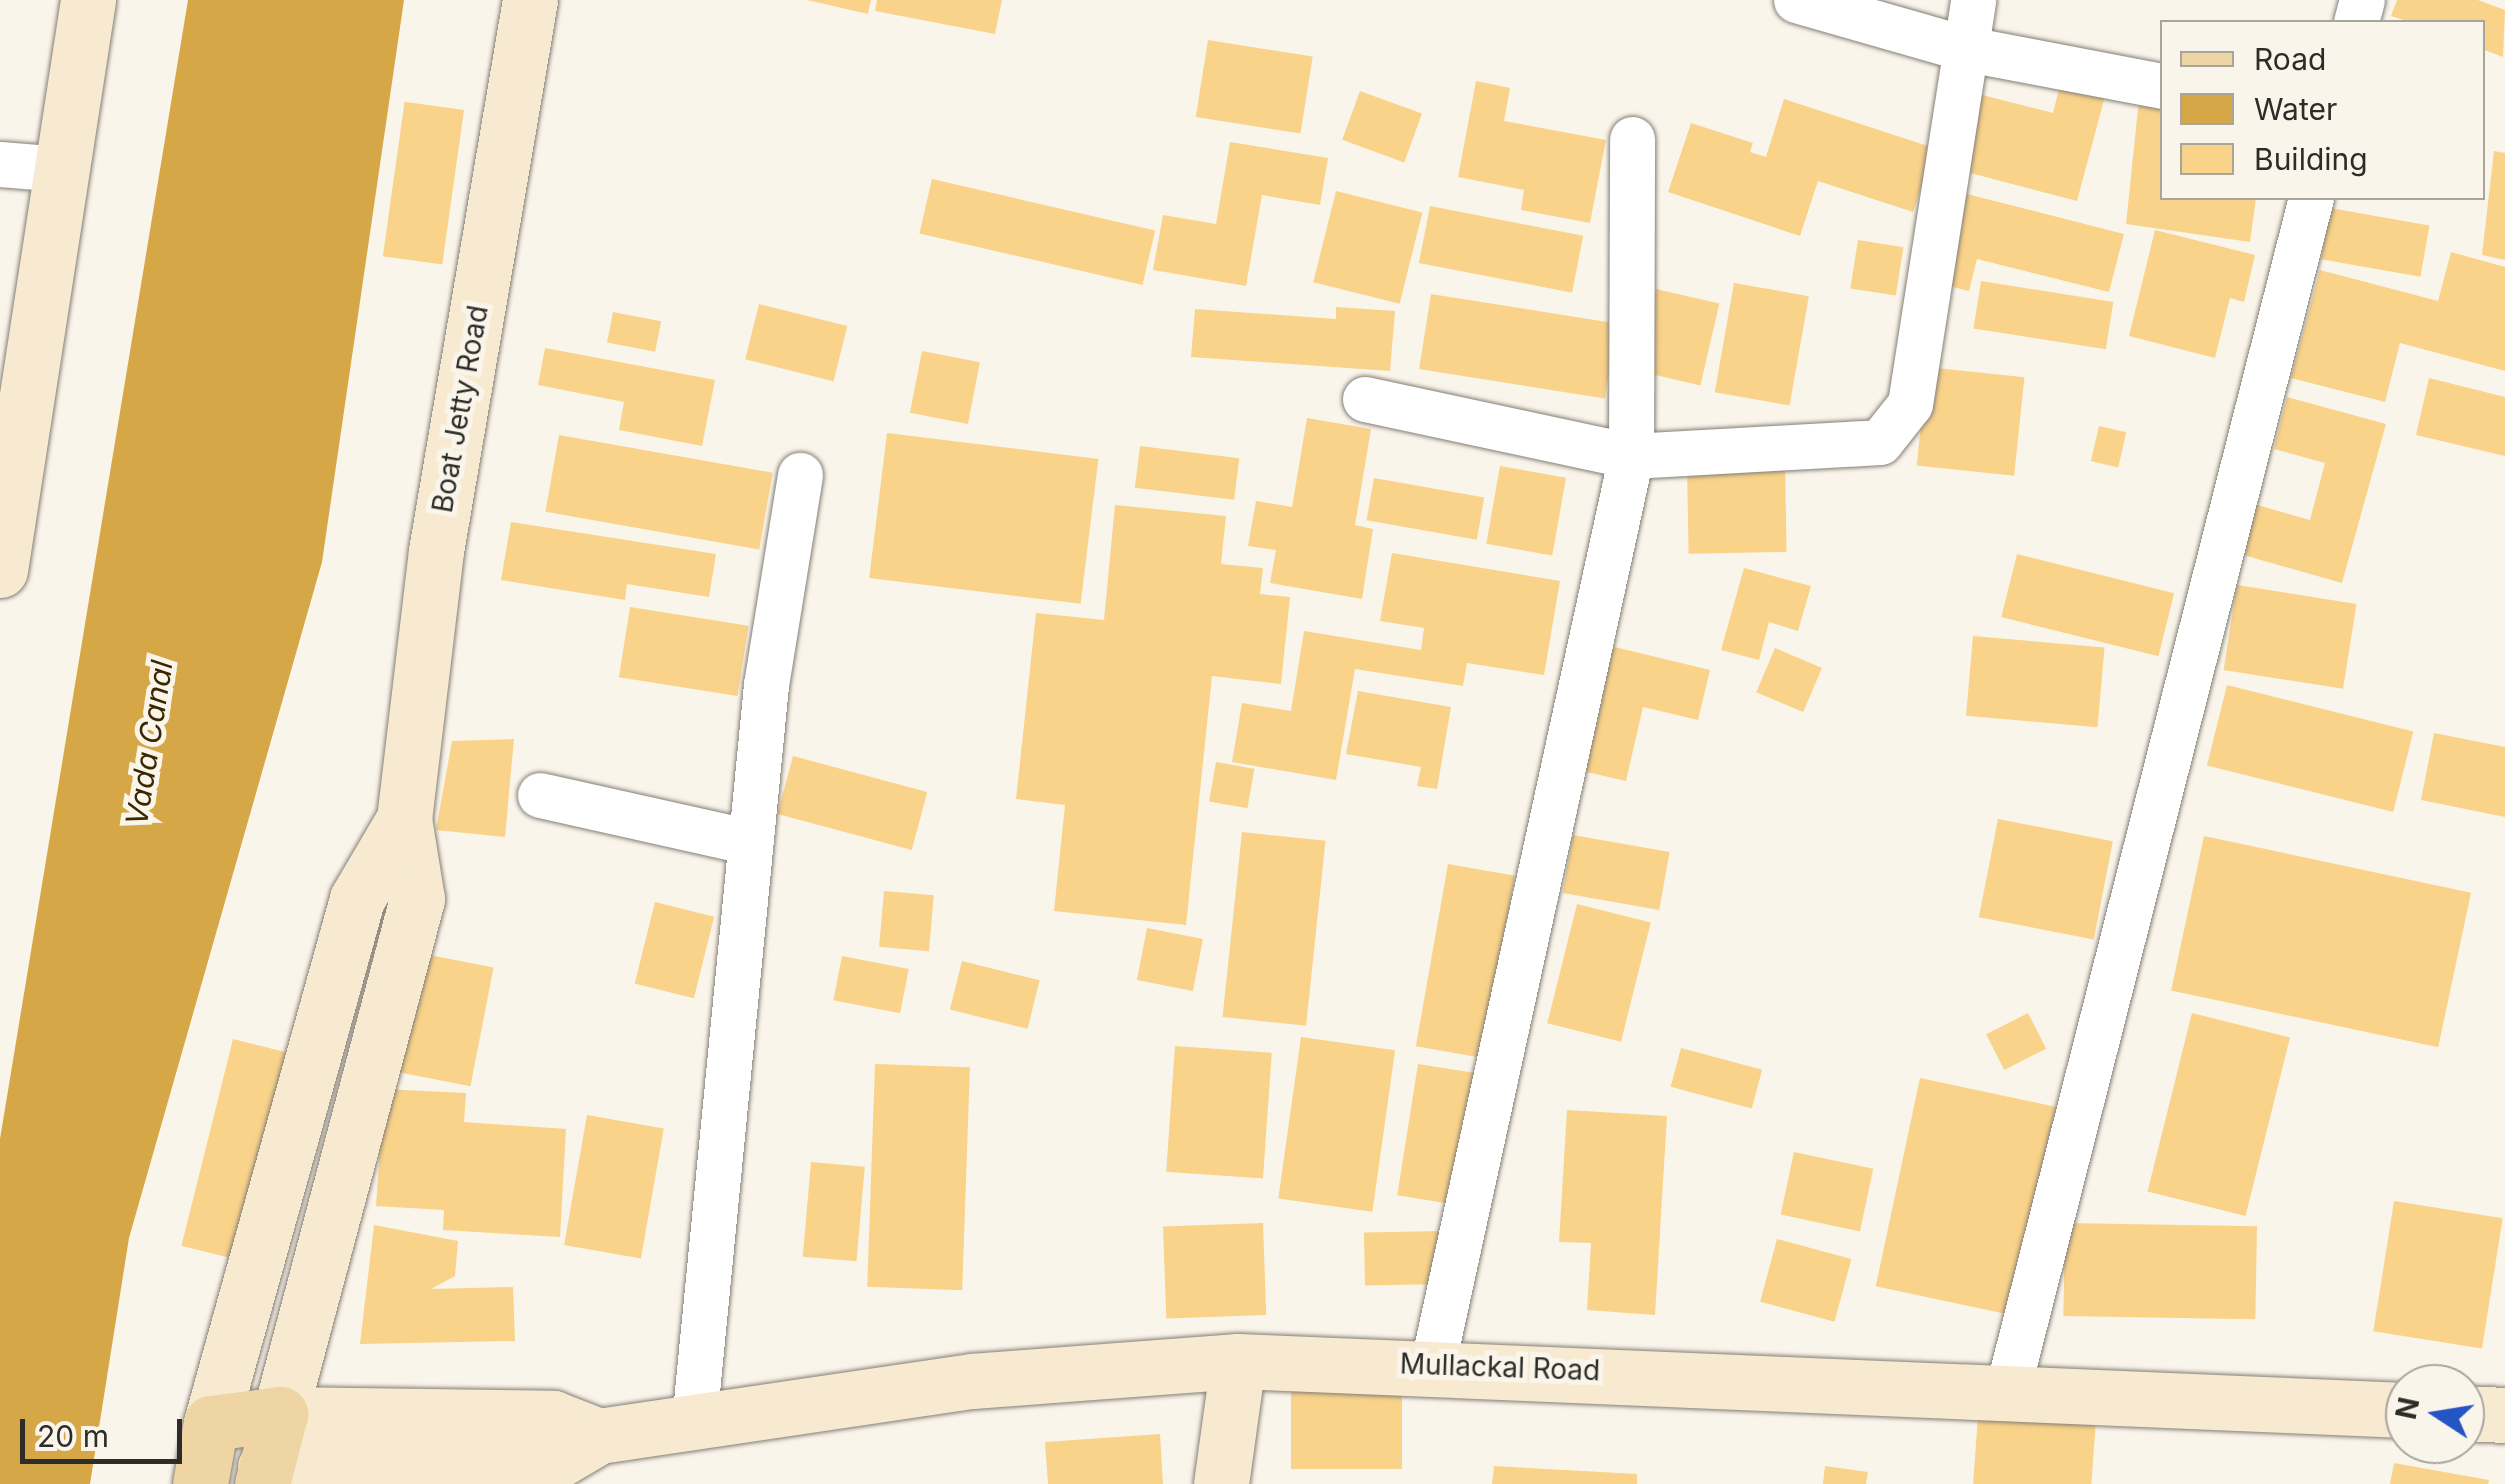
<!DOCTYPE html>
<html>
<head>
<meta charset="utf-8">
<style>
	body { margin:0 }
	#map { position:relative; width:2505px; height:1484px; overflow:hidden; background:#faf5eb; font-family:Inter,sans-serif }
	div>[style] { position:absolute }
	.water>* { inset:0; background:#d6a746 }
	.building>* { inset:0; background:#f9d38a; transform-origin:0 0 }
	.roads { filter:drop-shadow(0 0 2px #847f76) drop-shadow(0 0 2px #847f76) }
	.street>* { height:45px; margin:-22.5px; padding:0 22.5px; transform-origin:22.5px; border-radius:22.5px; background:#fff }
	.secondary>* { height:55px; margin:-27.5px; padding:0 27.5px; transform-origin:27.5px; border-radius:27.5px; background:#f7ead1 }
	.primary>* { height:55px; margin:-27.5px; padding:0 27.5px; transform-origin:27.5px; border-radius:27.5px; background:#eed5a3 }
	span { translate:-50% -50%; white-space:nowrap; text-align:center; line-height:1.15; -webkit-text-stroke:10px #faf5eb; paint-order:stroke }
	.street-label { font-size:28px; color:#2e2c28 }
	.water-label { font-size:30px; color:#3a2700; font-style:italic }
	.legend { position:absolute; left:2160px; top:20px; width:325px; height:180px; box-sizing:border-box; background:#faf5eb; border:2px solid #a8a59d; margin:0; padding:12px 18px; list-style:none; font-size:30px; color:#2e2c28 }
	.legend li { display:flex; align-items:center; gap:20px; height:50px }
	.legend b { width:50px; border:2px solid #a8a59d }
	.north { position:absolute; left:2385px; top:1364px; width:100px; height:100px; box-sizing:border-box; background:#faf5eb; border:2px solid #a8a59d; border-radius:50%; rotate:282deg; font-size:28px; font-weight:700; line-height:40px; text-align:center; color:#2e2c28 }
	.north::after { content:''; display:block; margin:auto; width:35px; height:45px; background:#2355c3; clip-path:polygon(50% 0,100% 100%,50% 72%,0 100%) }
	.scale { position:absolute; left:20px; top:1419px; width:162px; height:45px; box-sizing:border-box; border:5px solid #2e2c28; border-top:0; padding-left:12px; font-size:30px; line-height:35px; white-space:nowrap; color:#2e2c28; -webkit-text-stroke:8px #faf5eb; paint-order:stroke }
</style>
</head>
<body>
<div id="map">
	<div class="water">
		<i style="clip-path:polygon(188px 0,404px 0,322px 562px,129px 1238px,90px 1484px,0 1484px,0 1139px)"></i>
	</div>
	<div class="building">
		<i style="clip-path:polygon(807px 0,871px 0,868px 14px)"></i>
		<i style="clip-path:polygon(877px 0,1002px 0,995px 34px,875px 11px)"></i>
		<i style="clip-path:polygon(2397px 0,2478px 0,2505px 10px,2503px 57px,2482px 49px,2482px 22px,2410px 22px,2391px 16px)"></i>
		<i style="left:1208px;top:40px;width:106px;height:78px;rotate:9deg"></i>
		<i style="clip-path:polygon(2064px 69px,2109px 81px,2077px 201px,1955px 169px,1975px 93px,2053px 113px)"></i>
		<i style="clip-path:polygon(1476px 81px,1510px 88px,1504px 121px,1606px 140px,1590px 223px,1521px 210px,1524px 190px,1458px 177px)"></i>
		<i style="left:1360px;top:91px;width:66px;height:52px;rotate:20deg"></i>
		<i style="clip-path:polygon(1784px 99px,1934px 148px,1913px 212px,1818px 181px,1800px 236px,1668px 192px,1691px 123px,1753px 143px,1750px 152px,1766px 157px)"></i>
		<i style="clip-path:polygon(2139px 99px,2162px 102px,2162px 198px,2256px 198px,2250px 242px,2126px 224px)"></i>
		<i style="left:464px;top:110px;width:156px;height:60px;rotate:98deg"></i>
		<i style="clip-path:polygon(1230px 142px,1328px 158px,1320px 205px,1262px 195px,1246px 286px,1153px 270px,1163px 215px,1216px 224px)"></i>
		<i style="clip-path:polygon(2494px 151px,2505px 153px,2505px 260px,2482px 255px)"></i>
		<i style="left:932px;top:179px;width:229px;height:56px;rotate:13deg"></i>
		<i style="left:1336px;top:191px;width:89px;height:94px;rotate:14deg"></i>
		<i style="clip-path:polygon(1963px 193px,2124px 234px,2109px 292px,1977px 259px,1969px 291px,1940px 284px)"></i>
		<i style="left:1430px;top:206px;width:156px;height:58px;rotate:11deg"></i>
		<i style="left:2330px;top:208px;width:101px;height:52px;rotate:10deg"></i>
		<i style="clip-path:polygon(2155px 230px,2255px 255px,2244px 302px,2230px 298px,2215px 358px,2129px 336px)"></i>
		<i style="left:1858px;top:240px;width:46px;height:49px;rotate:9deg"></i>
		<i style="clip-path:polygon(2451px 252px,2505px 267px,2505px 371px,2400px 343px,2385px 402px,2291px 378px,2320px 270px,2438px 301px)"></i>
		<i style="left:1981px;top:281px;width:134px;height:48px;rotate:9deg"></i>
		<i style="left:1734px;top:283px;width:76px;height:111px;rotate:10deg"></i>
		<i style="left:1656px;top:289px;width:65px;height:84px;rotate:13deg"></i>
		<i style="left:1431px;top:294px;width:188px;height:76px;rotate:9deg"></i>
		<i style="left:759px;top:304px;width:91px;height:57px;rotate:14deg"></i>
		<i style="clip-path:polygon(1336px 307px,1395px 311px,1390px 371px,1191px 357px,1195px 309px,1336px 319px)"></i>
		<i style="left:613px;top:312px;width:49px;height:31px;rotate:11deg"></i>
		<i style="clip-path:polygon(545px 348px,715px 380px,702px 446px,619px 430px,624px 402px,538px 385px)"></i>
		<i style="left:922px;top:351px;width:59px;height:63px;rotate:11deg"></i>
		<i style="left:1927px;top:367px;width:98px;height:99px;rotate:6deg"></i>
		<i style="clip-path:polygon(2429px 378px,2505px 397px,2505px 456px,2416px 435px)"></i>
		<i style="clip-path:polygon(2287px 397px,2386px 424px,2342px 583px,2240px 554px,2254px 504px,2310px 520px,2325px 463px,2274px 449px)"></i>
		<i style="clip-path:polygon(1307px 418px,1371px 429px,1355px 525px,1373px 529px,1362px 599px,1270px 583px,1276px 550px,1248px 546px,1256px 501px,1292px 507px)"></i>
		<i style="left:2099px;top:426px;width:28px;height:36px;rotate:13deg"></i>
		<i style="left:887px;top:433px;width:213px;height:146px;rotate:7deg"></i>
		<i style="left:559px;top:435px;width:217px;height:78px;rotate:10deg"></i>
		<i style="left:1140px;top:446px;width:100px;height:42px;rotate:7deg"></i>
		<i style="left:1785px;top:463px;width:89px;height:98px;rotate:89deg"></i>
		<i style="left:1500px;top:466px;width:67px;height:79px;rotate:10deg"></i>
		<i style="left:1374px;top:478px;width:112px;height:43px;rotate:10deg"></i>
		<i style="clip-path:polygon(1115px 505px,1226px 516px,1221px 564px,1263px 568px,1260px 594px,1290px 597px,1281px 684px,1212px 676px,1186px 925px,1054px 911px,1065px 805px,1016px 799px,1036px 613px,1104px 620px)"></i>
		<i style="clip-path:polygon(511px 522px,716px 554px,709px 597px,627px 584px,625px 600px,501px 580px)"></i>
		<i style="clip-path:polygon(1392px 553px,1560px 581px,1544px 675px,1467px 663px,1463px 686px,1355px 669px,1336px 780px,1232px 762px,1242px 703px,1291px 711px,1304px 631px,1421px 650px,1424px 628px,1380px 621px)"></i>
		<i style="left:2017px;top:554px;width:162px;height:65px;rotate:14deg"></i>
		<i style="clip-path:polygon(1744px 568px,1811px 586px,1798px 631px,1769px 622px,1759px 660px,1721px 650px)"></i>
		<i style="left:2237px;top:585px;width:121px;height:86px;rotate:9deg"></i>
		<i style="left:630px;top:607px;width:120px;height:71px;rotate:9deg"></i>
		<i style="left:1973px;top:636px;width:132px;height:80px;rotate:5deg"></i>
		<i style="clip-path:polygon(1598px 643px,1710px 670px,1698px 720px,1643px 707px,1626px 781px,1569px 768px)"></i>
		<i style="left:1775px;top:648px;width:51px;height:48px;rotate:23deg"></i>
		<i style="left:2227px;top:685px;width:192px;height:83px;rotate:14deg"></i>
		<i style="clip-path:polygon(1358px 691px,1451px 707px,1437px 789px,1417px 786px,1421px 767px,1346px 754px)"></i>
		<i style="clip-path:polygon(2434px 733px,2505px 747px,2505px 817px,2421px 800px)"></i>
		<i style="clip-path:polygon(514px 739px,505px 837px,436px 830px,452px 741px)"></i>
		<i style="left:793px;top:756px;width:139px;height:60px;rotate:15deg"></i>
		<i style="left:1216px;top:762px;width:39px;height:40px;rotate:10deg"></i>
		<i style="left:1998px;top:819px;width:117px;height:100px;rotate:11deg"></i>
		<i style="left:1242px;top:832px;width:84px;height:186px;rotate:6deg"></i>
		<i style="left:1573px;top:835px;width:98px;height:59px;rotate:10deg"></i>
		<i style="left:2204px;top:836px;width:273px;height:158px;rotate:12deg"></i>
		<i style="left:1448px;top:864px;width:68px;height:185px;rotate:10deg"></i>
		<i style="left:884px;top:891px;width:50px;height:56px;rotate:5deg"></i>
		<i style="left:655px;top:902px;width:61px;height:84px;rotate:14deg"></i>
		<i style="left:1577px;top:904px;width:76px;height:123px;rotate:14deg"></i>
		<i style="left:1147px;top:928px;width:57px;height:53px;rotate:11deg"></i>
		<i style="left:414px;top:952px;width:81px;height:121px;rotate:11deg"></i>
		<i style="left:842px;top:956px;width:68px;height:45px;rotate:11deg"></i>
		<i style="left:962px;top:961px;width:80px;height:50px;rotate:14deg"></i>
		<i style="left:2028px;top:1013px;width:40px;height:47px;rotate:63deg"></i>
		<i style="left:2192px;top:1013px;width:101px;height:184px;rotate:14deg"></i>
		<i style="left:1301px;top:1037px;width:95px;height:163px;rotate:8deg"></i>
		<i style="left:233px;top:1039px;width:63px;height:213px;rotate:14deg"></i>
		<i style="left:1175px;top:1046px;width:97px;height:126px;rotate:4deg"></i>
		<i style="left:1681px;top:1048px;width:84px;height:40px;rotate:15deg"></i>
		<i style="left:875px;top:1064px;width:95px;height:223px;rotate:2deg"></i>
		<i style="left:1418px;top:1064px;width:61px;height:133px;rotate:9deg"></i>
		<i style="left:1920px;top:1078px;width:148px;height:213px;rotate:12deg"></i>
		<i style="clip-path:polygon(384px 1089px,466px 1093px,464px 1122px,566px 1129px,560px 1237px,443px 1230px,444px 1210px,376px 1206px)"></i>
		<i style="clip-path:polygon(1567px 1110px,1667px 1116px,1655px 1315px,1587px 1310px,1591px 1243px,1559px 1242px)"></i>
		<i style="left:587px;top:1115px;width:78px;height:132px;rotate:10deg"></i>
		<i style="left:1794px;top:1152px;width:81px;height:64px;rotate:12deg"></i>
		<i style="left:811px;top:1162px;width:54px;height:95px;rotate:5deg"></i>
		<i style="left:2394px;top:1201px;width:110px;height:132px;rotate:9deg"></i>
		<i style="left:1263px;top:1223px;width:92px;height:100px;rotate:88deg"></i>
		<i style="left:2065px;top:1223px;width:192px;height:93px;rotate:1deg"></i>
		<i style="clip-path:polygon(374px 1225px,458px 1241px,455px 1276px,431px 1289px,513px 1287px,515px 1341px,360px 1344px)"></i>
		<i style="left:1444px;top:1231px;width:53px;height:80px;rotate:89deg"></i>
		<i style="left:1777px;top:1239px;width:77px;height:65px;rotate:15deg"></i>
		<i style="left:1291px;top:1386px;width:111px;height:83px"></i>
		<i style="left:1978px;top:1415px;width:118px;height:69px;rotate:4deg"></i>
		<i style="clip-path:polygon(1160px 1434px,1163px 1484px,1048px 1484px,1045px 1442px)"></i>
		<i style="clip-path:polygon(2394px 1463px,2489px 1480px,2488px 1484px,2390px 1484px)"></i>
		<i style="clip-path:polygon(1494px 1466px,1637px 1474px,1637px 1484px,1492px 1484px)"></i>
		<i style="clip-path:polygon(1825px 1466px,1868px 1472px,1866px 1484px,1823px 1484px)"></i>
	</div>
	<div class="roads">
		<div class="street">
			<i style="left:1796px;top:0;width:174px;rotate:16deg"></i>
			<i style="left:1963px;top:48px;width:203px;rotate:10.8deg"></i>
			<i style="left:2356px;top:22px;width:23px;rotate:-75deg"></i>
			<i style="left:0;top:164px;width:62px;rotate:4.6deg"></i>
			<i style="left:1365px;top:399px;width:272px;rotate:12.1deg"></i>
			<i style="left:1631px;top:456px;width:249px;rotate:-3.2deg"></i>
			<i style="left:1880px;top:442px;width:48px;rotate:-51.7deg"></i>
			<i style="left:1910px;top:404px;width:409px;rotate:-81.1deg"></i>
			<i style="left:540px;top:795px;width:215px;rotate:12.6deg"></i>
			<i style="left:1433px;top:1363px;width:928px;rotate:-77.69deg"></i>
			<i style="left:1631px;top:456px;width:317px;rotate:-89.8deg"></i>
			<i style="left:2007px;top:1392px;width:1232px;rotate:-75.72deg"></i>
			<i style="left:694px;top:1422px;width:741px;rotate:-84.42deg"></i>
			<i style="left:766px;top:685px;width:213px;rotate:-80.8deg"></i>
		</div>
		<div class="secondary">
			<i style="left:530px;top:0;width:559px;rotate:99.68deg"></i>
			<i style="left:436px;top:551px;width:270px;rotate:96.8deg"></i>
			<i style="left:404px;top:819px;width:81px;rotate:80.8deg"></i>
			<i style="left:417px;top:899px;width:533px;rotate:104.9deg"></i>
			<i style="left:280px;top:1414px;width:273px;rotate:0.8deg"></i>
			<i style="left:553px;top:1418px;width:49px;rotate:21.4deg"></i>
			<i style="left:0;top:570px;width:577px;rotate:-81.22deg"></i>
			<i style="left:2465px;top:1413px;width:40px;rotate:2.9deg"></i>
			<i style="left:211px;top:1423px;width:544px;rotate:-74.43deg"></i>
			<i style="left:357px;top:899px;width:93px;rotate:-59.6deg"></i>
			<i style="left:265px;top:1467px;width:285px;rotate:-0.4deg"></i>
			<i style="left:550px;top:1465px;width:57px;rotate:-30.6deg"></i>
			<i style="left:599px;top:1436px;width:377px;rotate:-8.4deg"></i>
			<i style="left:972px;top:1381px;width:267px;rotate:-4.3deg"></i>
			<i style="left:1238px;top:1361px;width:1168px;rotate:2.4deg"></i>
			<i style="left:1221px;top:1484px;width:124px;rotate:-82.1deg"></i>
		</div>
		<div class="primary">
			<i style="left:200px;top:1484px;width:62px;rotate:-79.8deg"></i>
			<i style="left:211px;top:1423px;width:70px;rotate:-7.4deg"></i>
			<i style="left:280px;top:1414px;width:72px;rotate:104.4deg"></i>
		</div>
	</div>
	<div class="street-label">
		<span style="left:460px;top:409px;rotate:-80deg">Boat Jetty Road</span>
		<span style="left:1500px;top:1367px;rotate:2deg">Mullackal Road</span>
	</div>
	<div class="water-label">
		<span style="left:149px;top:743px;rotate:-81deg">Vada Canal</span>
	</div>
	<ul class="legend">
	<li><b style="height:12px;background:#eed5a3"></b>Road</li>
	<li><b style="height:28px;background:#d6a746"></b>Water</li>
	<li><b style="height:28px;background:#f9d38a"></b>Building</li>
	</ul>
	<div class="north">N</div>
	<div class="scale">20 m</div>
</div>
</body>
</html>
